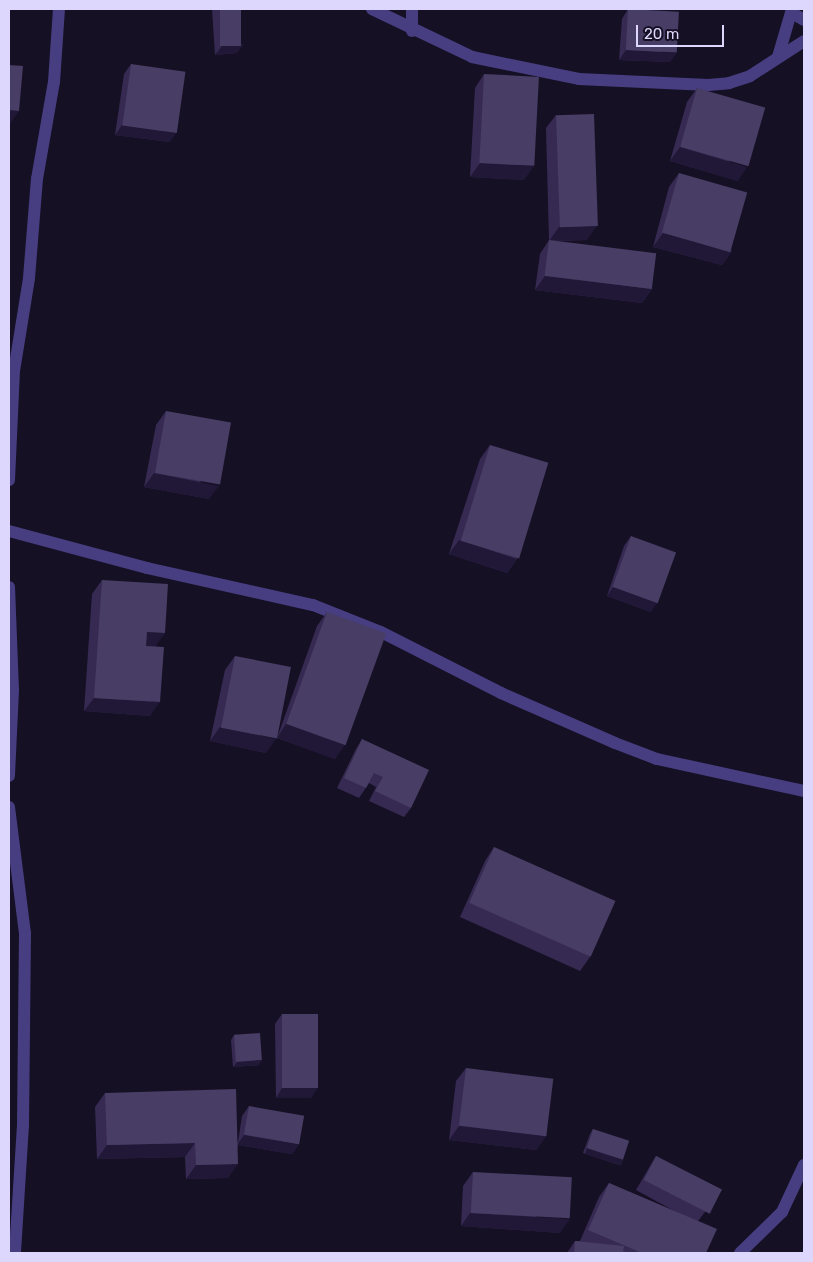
<!DOCTYPE html>
<html>
<head>
<meta charset="utf-8">
<style>
	body { margin:0 }
	#map { position:relative; width:813px; height:1262px; overflow:hidden; background:#161025; font-family:Rubik,sans-serif }
	div>[style] { position:absolute }
	.street>* { height:12px; margin:-6px; padding:0 6px; transform-origin:6px; border-radius:6px; background:#473e81 }
	.wall>* { inset:0; background:#362a52 }
	.shaded-wall>* { inset:0; background:#211838; transform-origin:0 0 }
	.building>* { inset:0; background:#483d64; transform-origin:0 0 }
	span { translate:-50% -50%; white-space:nowrap; text-align:center; line-height:1.15; -webkit-text-stroke:4px #161025; paint-order:stroke }
	.frame { position:absolute; inset:0; border:10px solid #ded7fd; pointer-events:none }
	.scale { position:absolute; left:636px; top:25px; width:88px; height:22px; box-sizing:border-box; border:2px solid #ded7fd; border-top:0; padding-left:6px; font-size:15px; line-height:18px; white-space:nowrap; color:#ded7fd; -webkit-text-stroke:4px #161025; paint-order:stroke }
</style>
</head>
<body>
<div id="map">
	<div class="street">
		<i style="left:372px;top:9px;width:111px;rotate:25.6deg"></i>
		<i style="left:472px;top:57px;width:109px;rotate:11.6deg"></i>
		<i style="left:579px;top:79px;width:129px;rotate:2.7deg"></i>
		<i style="left:708px;top:85px;width:21px;rotate:-5deg"></i>
		<i style="left:729px;top:83px;width:22px;rotate:-18deg"></i>
		<i style="left:750px;top:76px;width:64px;rotate:-32.9deg"></i>
		<i style="left:792px;top:13px;width:14px;rotate:30deg"></i>
		<i style="left:412px;top:31px;width:22px;rotate:-90deg"></i>
		<i style="left:778px;top:57px;width:50px;rotate:-73.7deg"></i>
		<i style="left:9px;top:480px;width:109px;rotate:-87.4deg"></i>
		<i style="left:14px;top:371px;width:94px;rotate:-80.8deg"></i>
		<i style="left:29px;top:278px;width:99px;rotate:-85.4deg"></i>
		<i style="left:37px;top:179px;width:98px;rotate:-80.1deg"></i>
		<i style="left:54px;top:82px;width:73px;rotate:-86.1deg"></i>
		<i style="left:9px;top:531px;width:143px;rotate:15deg"></i>
		<i style="left:147px;top:568px;width:170px;rotate:12.6deg"></i>
		<i style="left:313px;top:605px;width:73px;rotate:21.7deg"></i>
		<i style="left:381px;top:632px;width:135px;rotate:26.9deg"></i>
		<i style="left:501px;top:693px;width:124px;rotate:23.7deg"></i>
		<i style="left:615px;top:743px;width:45px;rotate:20.9deg"></i>
		<i style="left:657px;top:759px;width:150px;rotate:12.3deg"></i>
		<i style="left:9px;top:587px;width:103px;rotate:87.8deg"></i>
		<i style="left:13px;top:690px;width:86px;rotate:92.7deg"></i>
		<i style="left:9px;top:807px;width:127px;rotate:82.8deg"></i>
		<i style="left:25px;top:933px;width:192px;rotate:90.6deg"></i>
		<i style="left:23px;top:1125px;width:128px;rotate:93.6deg"></i>
		<i style="left:740px;top:1253px;width:59px;rotate:-44.3deg"></i>
		<i style="left:782px;top:1212px;width:52px;rotate:-64.9deg"></i>
	</div>
	<div class="wall">
		<i style="clip-path:polygon(212px 9px,241px 9px,237px 53px,215px 55px)"></i>
		<i style="clip-path:polygon(628px 9px,670px 62px,619px 60px,622px 19px)"></i>
		<i style="clip-path:polygon(131px 64px,170px 142px,115px 135px,124px 74px)"></i>
		<i style="clip-path:polygon(484px 74px,524px 180px,470px 177px,475px 88px)"></i>
		<i style="clip-path:polygon(697px 88px,738px 181px,670px 161px,687px 102px)"></i>
		<i style="clip-path:polygon(556px 115px,587px 240px,556px 241px,652px 289px,642px 303px,535px 290px,540px 254px,549px 240px,546px 128px)"></i>
		<i style="clip-path:polygon(679px 173px,732px 251px,722px 265px,653px 247px,669px 187px)"></i>
		<i style="clip-path:polygon(166px 411px,209px 499px,144px 487px,156px 425px)"></i>
		<i style="clip-path:polygon(490px 445px,517px 559px,507px 573px,449px 554px,480px 459px)"></i>
		<i style="clip-path:polygon(631px 536px,651px 612px,607px 596px,624px 546px)"></i>
		<i style="clip-path:polygon(102px 580px,156px 647px,150px 716px,84px 711px,92px 594px)"></i>
		<i style="clip-path:polygon(327px 612px,335px 759px,277px 738px,317px 626px)"></i>
		<i style="clip-path:polygon(235px 656px,266px 753px,210px 741px,225px 670px)"></i>
		<i style="clip-path:polygon(362px 739px,411px 808px,404px 817px,369px 801px,376px 787px,369px 783px,359px 798px,337px 788px,356px 749px)"></i>
		<i style="clip-path:polygon(494px 847px,590px 957px,580px 971px,460px 917px,485px 861px)"></i>
		<i style="clip-path:polygon(282px 1014px,311px 1098px,276px 1098px,275px 1024px)"></i>
		<i style="clip-path:polygon(234px 1035px,259px 1065px,233px 1067px,231px 1040px)"></i>
		<i style="clip-path:polygon(466px 1068px,546px 1136px,536px 1150px,449px 1140px,456px 1081px)"></i>
		<i style="clip-path:polygon(105px 1093px,238px 1142px,242px 1116px,249px 1106px,299px 1144px,292px 1154px,238px 1145px,228px 1178px,186px 1179px,185px 1157px,97px 1159px,95px 1107px)"></i>
		<i style="clip-path:polygon(593px 1129px,619px 1165px,583px 1153px,590px 1134px)"></i>
		<i style="clip-path:polygon(656px 1156px,722px 1190px,698px 1221px,706px 1253px,567px 1253px,575px 1241px,580px 1241px,599px 1197px,609px 1183px,678px 1213px,636px 1190px,650px 1166px)"></i>
		<i style="clip-path:polygon(473px 1172px,560px 1233px,461px 1226px,463px 1186px)"></i>
	</div>
	<div class="shaded-wall">
		<i style="clip-path:polygon(244px 44px,237px 53px,215px 55px,222px 46px)"></i>
		<i style="clip-path:polygon(626px 50px,677px 53px,670px 62px,619px 60px)"></i>
		<i style="clip-path:polygon(9px 110px,19px 111px,9px 125px)"></i>
		<i style="clip-path:polygon(122px 125px,176px 133px,170px 142px,115px 135px)"></i>
		<i style="clip-path:polygon(680px 147px,747px 167px,738px 181px,670px 161px)"></i>
		<i style="clip-path:polygon(480px 163px,534px 166px,524px 180px,470px 177px)"></i>
		<i style="clip-path:polygon(597px 226px,587px 240px,549px 241px,559px 227px)"></i>
		<i style="clip-path:polygon(663px 233px,732px 251px,722px 265px,653px 247px)"></i>
		<i style="clip-path:polygon(545px 276px,652px 289px,642px 303px,535px 290px)"></i>
		<i style="clip-path:polygon(154px 473px,219px 486px,209px 499px,144px 487px)"></i>
		<i style="clip-path:polygon(459px 540px,517px 559px,507px 573px,449px 554px)"></i>
		<i style="clip-path:polygon(613px 587px,658px 602px,651px 612px,607px 596px)"></i>
		<i style="clip-path:polygon(147px 632px,165px 633px,155px 647px,137px 646px)"></i>
		<i style="clip-path:polygon(94px 698px,160px 702px,150px 716px,84px 711px)"></i>
		<i style="clip-path:polygon(286px 724px,345px 745px,335px 759px,277px 738px)"></i>
		<i style="clip-path:polygon(220px 727px,276px 739px,266px 753px,210px 741px)"></i>
		<i style="clip-path:polygon(262px 1060px,259px 1065px,233px 1067px,237px 1062px)"></i>
		<i style="clip-path:polygon(282px 1088px,318px 1088px,311px 1098px,276px 1098px)"></i>
		<i style="clip-path:polygon(459px 1126px,546px 1136px,536px 1150px,449px 1140px)"></i>
		<i style="clip-path:polygon(244px 1135px,299px 1144px,292px 1154px,237px 1145px)"></i>
		<i style="clip-path:polygon(195px 1143px,185px 1157px,97px 1159px,107px 1145px)"></i>
		<i style="left:587px;top:1148px;width:38px;height:6px;rotate:18deg"></i>
		<i style="clip-path:polygon(238px 1164px,228px 1178px,186px 1179px,196px 1165px)"></i>
		<i style="clip-path:polygon(722px 1190px,715px 1200px,697px 1223px,704px 1213px)"></i>
		<i style="clip-path:polygon(470px 1213px,570px 1219px,560px 1233px,461px 1226px)"></i>
	</div>
	<div class="building">
		<i style="left:220px;top:9px;width:21px;height:37px"></i>
		<i style="left:628px;top:9px;width:51px;height:41px;rotate:3deg"></i>
		<i style="left:131px;top:64px;width:55px;height:62px;rotate:8deg"></i>
		<i style="clip-path:polygon(9px 65px,23px 66px,19px 111px,9px 110px)"></i>
		<i style="left:484px;top:74px;width:55px;height:89px;rotate:3deg"></i>
		<i style="left:697px;top:88px;width:71px;height:61px;rotate:16deg"></i>
		<i style="left:594px;top:114px;width:112px;height:38px;rotate:88deg"></i>
		<i style="left:679px;top:173px;width:71px;height:62px;rotate:16deg"></i>
		<i style="left:549px;top:240px;width:108px;height:36px;rotate:7deg"></i>
		<i style="left:166px;top:411px;width:66px;height:63px;rotate:10deg"></i>
		<i style="left:490px;top:445px;width:61px;height:100px;rotate:17deg"></i>
		<i style="left:631px;top:536px;width:48px;height:54px;rotate:20deg"></i>
		<i style="clip-path:polygon(102px 580px,168px 584px,165px 633px,147px 632px,146px 646px,164px 647px,160px 702px,94px 698px)"></i>
		<i style="left:327px;top:612px;width:63px;height:119px;rotate:20deg"></i>
		<i style="left:235px;top:656px;width:57px;height:73px;rotate:11deg"></i>
		<i style="clip-path:polygon(362px 739px,429px 770px,411px 808px,375px 791px,383px 777px,374px 773px,366px 788px,344px 778px)"></i>
		<i style="left:494px;top:847px;width:133px;height:61px;rotate:24deg"></i>
		<i style="left:282px;top:1014px;width:36px;height:74px"></i>
		<i style="left:260px;top:1033px;width:27px;height:26px;rotate:86deg"></i>
		<i style="left:466px;top:1068px;width:88px;height:58px;rotate:7deg"></i>
		<i style="clip-path:polygon(236px 1089px,238px 1164px,196px 1165px,195px 1143px,107px 1145px,105px 1093px)"></i>
		<i style="left:249px;top:1106px;width:56px;height:29px;rotate:10deg"></i>
		<i style="left:593px;top:1129px;width:38px;height:20px;rotate:18deg"></i>
		<i style="left:656px;top:1156px;width:74px;height:27px;rotate:27deg"></i>
		<i style="left:473px;top:1172px;width:99px;height:41px;rotate:3deg"></i>
		<i style="clip-path:polygon(609px 1183px,717px 1229px,706px 1253px,642px 1253px,588px 1230px)"></i>
		<i style="clip-path:polygon(575px 1241px,624px 1246px,623px 1253px,574px 1253px)"></i>
	</div>
	<div class="frame"></div>
	<div class="scale">20 m</div>
</div>
</body>
</html>
